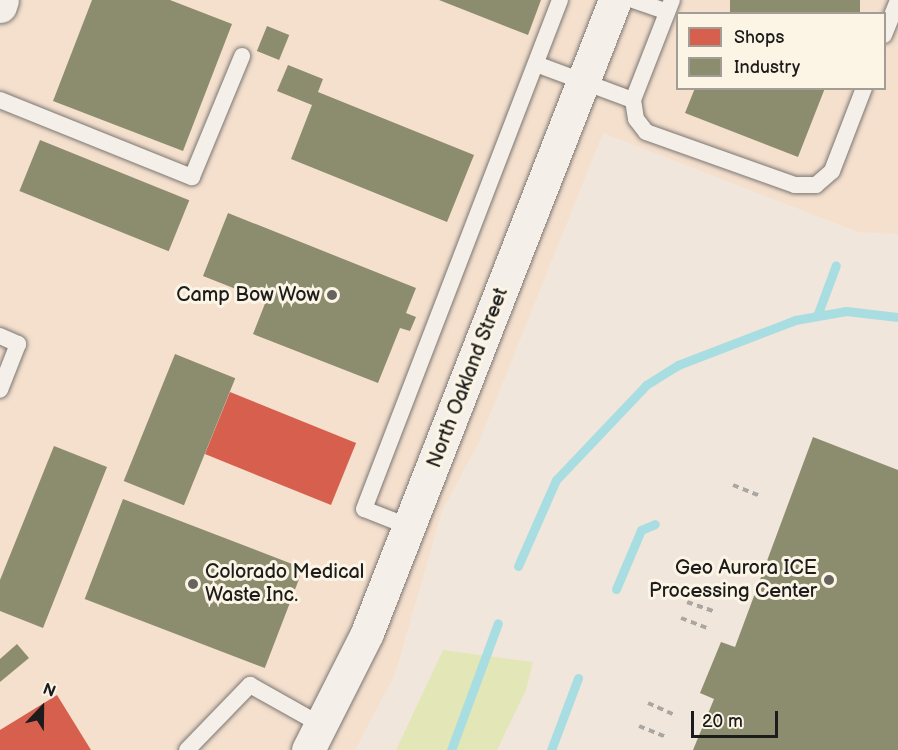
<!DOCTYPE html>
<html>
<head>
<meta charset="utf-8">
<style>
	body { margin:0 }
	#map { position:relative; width:898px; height:750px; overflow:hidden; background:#f1e6db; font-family:"Balsamiq Sans",sans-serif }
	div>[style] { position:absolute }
	.built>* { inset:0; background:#f5e0ce }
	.green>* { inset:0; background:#e3e6b7 }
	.shops>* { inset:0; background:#d6604d; transform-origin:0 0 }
	.industry>* { inset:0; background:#8c8c6e; transform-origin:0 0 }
	.stream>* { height:9px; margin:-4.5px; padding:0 4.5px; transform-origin:4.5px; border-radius:4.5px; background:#a8dee1 }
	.path>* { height:4px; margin-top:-2px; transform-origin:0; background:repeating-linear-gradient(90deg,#aaa7a3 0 6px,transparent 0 10.5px) }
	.roads { filter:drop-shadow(0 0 2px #7c7772) drop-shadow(0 0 2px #7c7772) }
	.lane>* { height:16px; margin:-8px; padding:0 8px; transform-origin:8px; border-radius:8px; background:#f4f0e9 }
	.street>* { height:33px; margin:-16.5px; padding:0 16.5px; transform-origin:16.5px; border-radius:16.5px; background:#f4f0e9 }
	.secondary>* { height:33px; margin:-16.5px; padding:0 16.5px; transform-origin:16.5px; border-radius:16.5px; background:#f4f0e9 }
	.dots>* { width:16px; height:16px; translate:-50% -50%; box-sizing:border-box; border:3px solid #fcf5e5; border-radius:50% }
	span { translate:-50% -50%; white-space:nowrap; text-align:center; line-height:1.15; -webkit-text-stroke:6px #fcf5e5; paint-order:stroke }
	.poi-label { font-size:20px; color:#1c1c1c }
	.right { translate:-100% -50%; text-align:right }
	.left { translate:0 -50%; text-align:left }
	.street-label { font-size:20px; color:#1c1c1c }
	.legend { position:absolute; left:676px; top:12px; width:210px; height:78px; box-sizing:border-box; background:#fcf5e5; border:2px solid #a29e95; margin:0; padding:8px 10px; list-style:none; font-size:18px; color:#1c1c1c }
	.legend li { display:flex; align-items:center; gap:12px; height:30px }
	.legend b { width:30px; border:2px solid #a29e95 }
	.north { position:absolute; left:12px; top:678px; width:60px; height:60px; -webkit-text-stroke:4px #fcf5e5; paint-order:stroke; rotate:22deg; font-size:16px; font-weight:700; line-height:24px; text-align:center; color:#1c1c1c }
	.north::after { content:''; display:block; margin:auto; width:21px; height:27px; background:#1c1c1c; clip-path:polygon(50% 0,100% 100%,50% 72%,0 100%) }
	.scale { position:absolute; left:691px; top:711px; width:87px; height:27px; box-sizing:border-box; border:3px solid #1c1c1c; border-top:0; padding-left:8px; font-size:18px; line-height:21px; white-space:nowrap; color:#1c1c1c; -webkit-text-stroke:4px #fcf5e5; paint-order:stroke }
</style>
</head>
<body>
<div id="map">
	<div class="built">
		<i style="clip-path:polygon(evenodd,0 0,898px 0,898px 234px,858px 232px,603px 133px,479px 442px,442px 511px,395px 674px,355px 750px,0 750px,0 0,678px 14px,884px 14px,884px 88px,678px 88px,678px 14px)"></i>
	</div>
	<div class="green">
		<i style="clip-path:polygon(443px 650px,533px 662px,526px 690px,497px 750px,396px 750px)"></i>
	</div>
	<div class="shops">
		<i style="left:230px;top:392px;width:136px;height:67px;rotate:22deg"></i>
		<i style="clip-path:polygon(57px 695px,91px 750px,0 750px,0 730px)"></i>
	</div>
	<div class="industry">
		<i style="clip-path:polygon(92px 0,170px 0,232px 24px,183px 151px,53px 101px)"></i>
		<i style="clip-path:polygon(439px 0,541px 0,528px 35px)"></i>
		<i style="left:730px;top:0;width:130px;height:15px"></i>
		<i style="left:267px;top:26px;width:24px;height:27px;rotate:22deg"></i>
		<i style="clip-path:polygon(288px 65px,323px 79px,318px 92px,474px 155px,447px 222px,291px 159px,312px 105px,277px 91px)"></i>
		<i style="clip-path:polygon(695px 88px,825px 88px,798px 157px,685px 113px)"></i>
		<i style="left:40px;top:140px;width:161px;height:55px;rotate:22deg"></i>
		<i style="clip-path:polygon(228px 213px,416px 288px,406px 313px,416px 317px,410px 331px,400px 328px,378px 383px,253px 334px,266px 301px,203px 276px)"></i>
		<i style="left:175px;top:354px;width:65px;height:137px;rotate:22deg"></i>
		<i style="clip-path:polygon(813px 437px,898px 470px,898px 750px,693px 750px,714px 699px,700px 693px,721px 642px,735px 647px)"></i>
		<i style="clip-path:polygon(54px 446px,107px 467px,43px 628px,0 611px,0 580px)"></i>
		<i style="left:123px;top:499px;width:193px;height:107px;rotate:21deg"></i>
		<i style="clip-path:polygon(17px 644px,29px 658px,0 682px,0 659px)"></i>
	</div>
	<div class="stream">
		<i style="left:817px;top:316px;width:54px;rotate:-69.6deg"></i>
		<i style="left:518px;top:566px;width:94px;rotate:-66.2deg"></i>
		<i style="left:556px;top:480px;width:131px;rotate:-46.5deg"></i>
		<i style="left:646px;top:385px;width:38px;rotate:-32deg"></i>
		<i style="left:678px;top:365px;width:125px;rotate:-21deg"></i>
		<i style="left:795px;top:320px;width:52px;rotate:-10deg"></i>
		<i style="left:846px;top:311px;width:52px;rotate:6.6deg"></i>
		<i style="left:616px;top:589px;width:64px;rotate:-67deg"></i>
		<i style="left:641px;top:530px;width:15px;rotate:-23deg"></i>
		<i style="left:451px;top:750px;width:135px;rotate:-69.7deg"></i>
		<i style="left:551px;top:750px;width:77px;rotate:-69.4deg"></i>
	</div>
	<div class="path">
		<i style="left:733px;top:485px;width:29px;rotate:22deg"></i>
		<i style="left:687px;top:602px;width:31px;rotate:19deg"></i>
		<i style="left:681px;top:618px;width:30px;rotate:21deg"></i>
		<i style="left:648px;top:703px;width:30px;rotate:24deg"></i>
		<i style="left:639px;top:726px;width:29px;rotate:22deg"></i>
	</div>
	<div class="roads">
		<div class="lane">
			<i style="left:633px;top:0;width:36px;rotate:19deg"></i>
			<i style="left:884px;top:35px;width:37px;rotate:-68deg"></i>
			<i style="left:536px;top:64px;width:103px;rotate:20.4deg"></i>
			<i style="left:633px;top:100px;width:19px;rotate:81deg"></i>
			<i style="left:636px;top:119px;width:16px;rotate:52deg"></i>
			<i style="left:646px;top:132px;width:158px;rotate:19.6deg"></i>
			<i style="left:795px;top:185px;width:21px"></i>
			<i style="left:816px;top:185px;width:21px;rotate:-41deg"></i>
			<i style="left:832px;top:171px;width:89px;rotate:-68.9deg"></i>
			<i style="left:0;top:100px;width:207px;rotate:21.9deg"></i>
			<i style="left:192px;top:177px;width:131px;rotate:-67.5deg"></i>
			<i style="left:633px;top:100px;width:107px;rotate:-68.7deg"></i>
			<i style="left:0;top:336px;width:20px;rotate:24deg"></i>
			<i style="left:18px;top:344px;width:49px;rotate:111.4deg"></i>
			<i style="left:410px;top:527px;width:49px;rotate:-158.6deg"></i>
			<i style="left:364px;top:509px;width:545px;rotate:-68.94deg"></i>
			<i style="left:187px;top:750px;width:91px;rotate:-45.9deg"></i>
			<i style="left:250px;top:685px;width:84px;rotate:29.3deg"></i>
		</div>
		<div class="street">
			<i style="left:308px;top:750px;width:131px;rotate:-63.2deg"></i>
			<i style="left:367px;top:633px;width:680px;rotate:-68.61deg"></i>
		</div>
		<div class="secondary">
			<i style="left:0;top:6px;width:6px;rotate:-72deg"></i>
		</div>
	</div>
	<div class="dots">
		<i style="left:332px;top:295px;background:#67635f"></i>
		<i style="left:829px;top:580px;background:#67635f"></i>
		<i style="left:193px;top:584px;background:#67635f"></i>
	</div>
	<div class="poi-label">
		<span class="right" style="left:320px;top:295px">Camp Bow Wow</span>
		<span class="right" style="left:817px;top:580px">Geo Aurora ICE<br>Processing Center</span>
		<span class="left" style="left:205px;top:584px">Colorado Medical<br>Waste Inc.</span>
	</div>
	<div class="street-label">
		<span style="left:468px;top:378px;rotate:-69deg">North Oakland Street</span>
	</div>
	<ul class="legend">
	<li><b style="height:16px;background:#d6604d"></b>Shops</li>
	<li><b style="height:16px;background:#8c8c6e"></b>Industry</li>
	</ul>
	<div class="north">N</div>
	<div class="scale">20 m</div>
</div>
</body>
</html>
